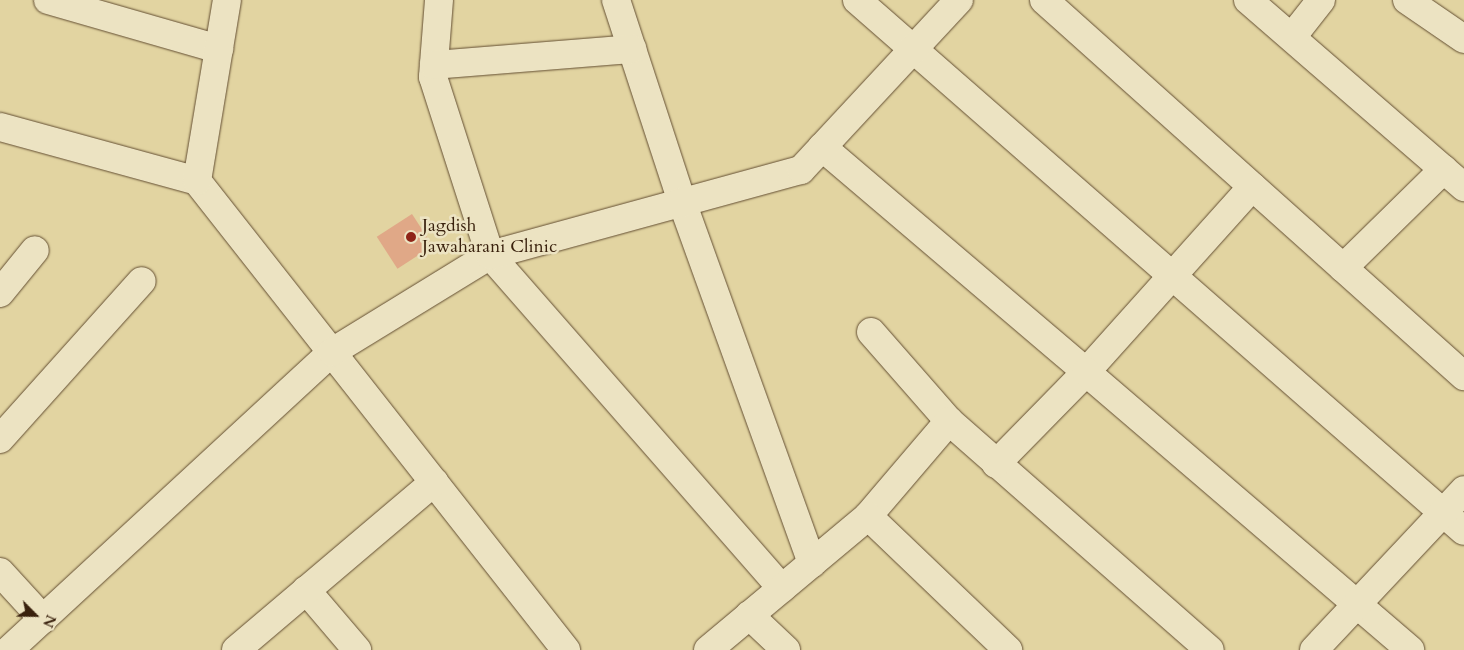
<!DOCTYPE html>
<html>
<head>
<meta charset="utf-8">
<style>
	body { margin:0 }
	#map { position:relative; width:1464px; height:650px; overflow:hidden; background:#e2d4a1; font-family:Cardo,serif }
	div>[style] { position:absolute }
	.building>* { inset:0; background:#e0a887; transform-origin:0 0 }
	.roads { filter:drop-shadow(0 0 1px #634e32) drop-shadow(0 0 1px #634e32) }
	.minor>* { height:28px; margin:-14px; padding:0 14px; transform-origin:14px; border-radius:14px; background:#ece3c2 }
	.dots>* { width:14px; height:14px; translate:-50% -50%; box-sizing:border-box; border:2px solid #ece3c2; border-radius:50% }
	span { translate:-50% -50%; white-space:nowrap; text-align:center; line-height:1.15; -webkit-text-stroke:5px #ece3c2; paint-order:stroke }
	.poi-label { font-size:18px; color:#39210d }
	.left { translate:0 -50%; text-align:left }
	.north { position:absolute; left:10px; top:590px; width:50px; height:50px; -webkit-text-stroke:4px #ece3c2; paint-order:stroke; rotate:113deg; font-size:14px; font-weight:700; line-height:20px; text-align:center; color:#39210d }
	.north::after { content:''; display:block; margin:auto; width:18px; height:22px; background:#39210d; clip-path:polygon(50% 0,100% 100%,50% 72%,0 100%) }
</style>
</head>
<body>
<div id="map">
	<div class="building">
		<i style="left:412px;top:214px;width:38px;height:42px;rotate:57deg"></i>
	</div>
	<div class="roads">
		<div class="minor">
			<i style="left:48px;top:0;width:178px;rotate:16deg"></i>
			<i style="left:439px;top:0;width:77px;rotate:94.5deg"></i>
			<i style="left:433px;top:77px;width:187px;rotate:72.2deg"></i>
			<i style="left:490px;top:255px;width:443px;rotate:48.8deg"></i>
			<i style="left:616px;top:0;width:213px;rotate:71.9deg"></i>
			<i style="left:682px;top:202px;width:384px;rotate:70.2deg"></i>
			<i style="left:857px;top:0;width:806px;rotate:41.18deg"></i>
			<i style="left:1044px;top:0;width:564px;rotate:41.84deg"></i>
			<i style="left:1248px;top:0;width:286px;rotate:40.9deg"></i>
			<i style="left:1407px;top:0;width:69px;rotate:34.4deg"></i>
			<i style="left:1292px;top:37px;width:47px;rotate:-51.9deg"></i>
			<i style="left:434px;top:65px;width:199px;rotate:-4.6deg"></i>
			<i style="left:0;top:127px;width:204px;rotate:15.3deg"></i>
			<i style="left:197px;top:181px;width:597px;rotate:51.81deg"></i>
			<i style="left:822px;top:147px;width:347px;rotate:40.4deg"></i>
			<i style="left:1086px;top:372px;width:249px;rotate:-48.1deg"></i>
			<i style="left:197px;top:181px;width:183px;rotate:-80.6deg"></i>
			<i style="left:1343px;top:268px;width:141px;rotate:-44.4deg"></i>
			<i style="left:0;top:293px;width:55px;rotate:-50.9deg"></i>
			<i style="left:871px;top:332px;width:118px;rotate:48.8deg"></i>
			<i style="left:949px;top:421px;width:347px;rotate:41.3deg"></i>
			<i style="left:0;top:439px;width:212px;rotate:-48.1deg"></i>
			<i style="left:996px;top:464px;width:129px;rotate:-45.6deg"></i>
			<i style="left:1086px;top:372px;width:427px;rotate:40.6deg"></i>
			<i style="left:868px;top:516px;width:125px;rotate:-49.5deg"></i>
			<i style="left:0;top:572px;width:64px;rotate:47.5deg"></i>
			<i style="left:306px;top:590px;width:79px;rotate:49.6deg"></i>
			<i style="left:749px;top:615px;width:51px;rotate:43.4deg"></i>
			<i style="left:9px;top:650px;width:439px;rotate:-42.7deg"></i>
			<i style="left:332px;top:352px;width:185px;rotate:-31.5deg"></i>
			<i style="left:490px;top:255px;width:322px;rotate:-15.3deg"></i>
			<i style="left:801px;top:170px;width:232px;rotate:-47.1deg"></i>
			<i style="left:236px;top:650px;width:260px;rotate:-40.3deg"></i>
			<i style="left:708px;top:650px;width:209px;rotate:-39.9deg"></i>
			<i style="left:868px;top:516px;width:194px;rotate:43.7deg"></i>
			<i style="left:1314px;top:650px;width:219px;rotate:-46.8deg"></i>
		</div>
	</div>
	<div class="dots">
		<i style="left:411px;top:237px;background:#8f2418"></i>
	</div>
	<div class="poi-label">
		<span class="left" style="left:422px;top:237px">Jagdish<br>Jawaharani Clinic</span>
	</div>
	<div class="north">N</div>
</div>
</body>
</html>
